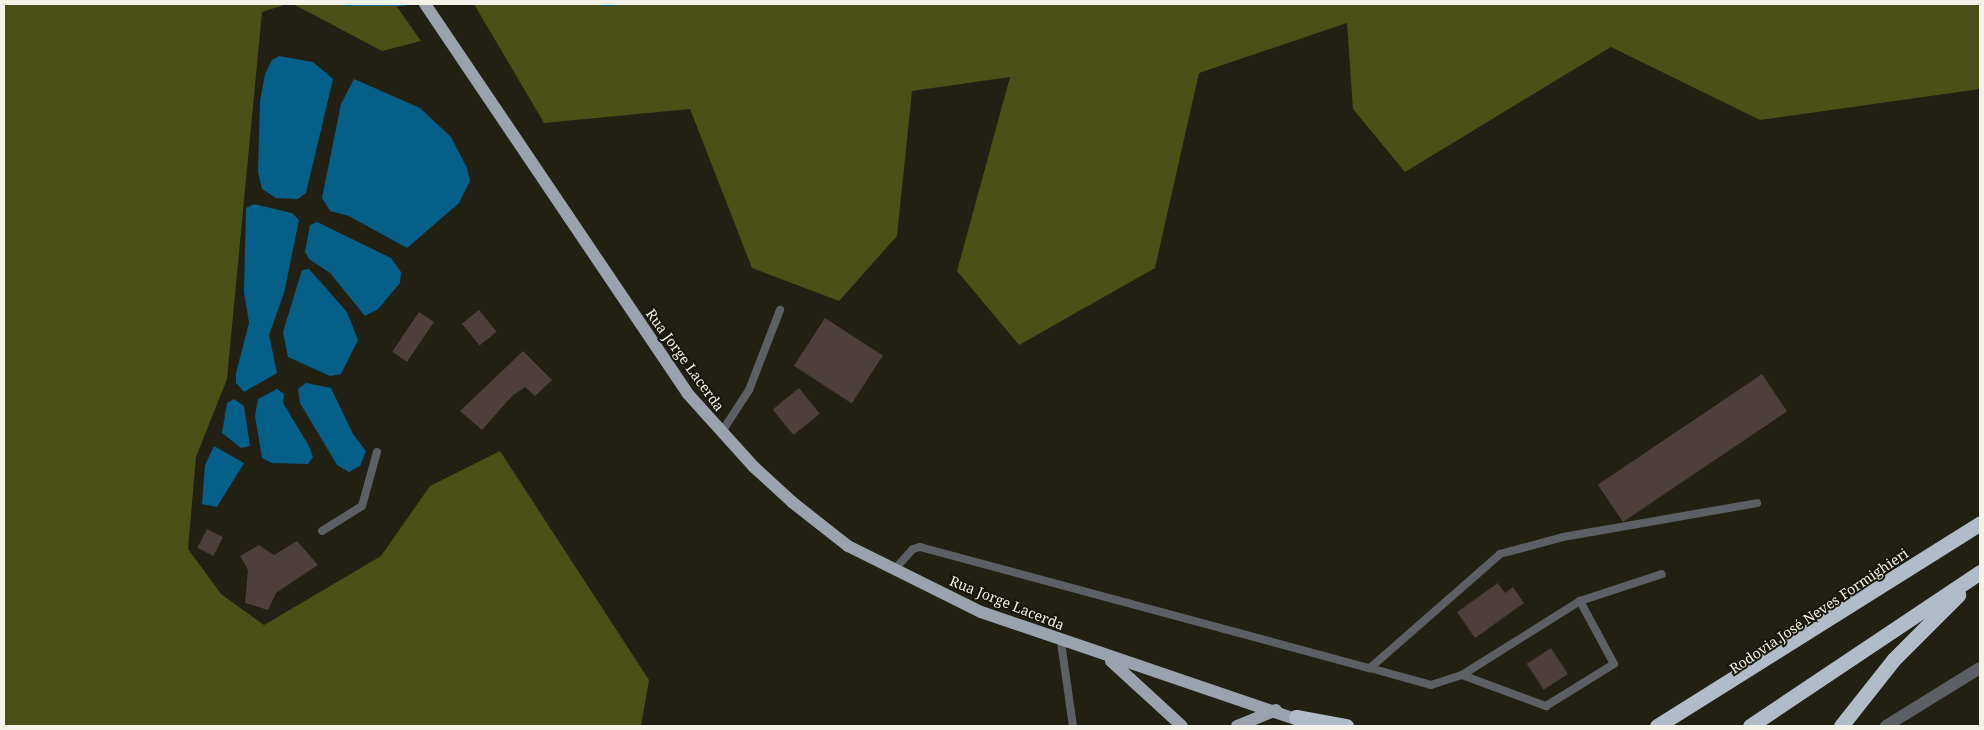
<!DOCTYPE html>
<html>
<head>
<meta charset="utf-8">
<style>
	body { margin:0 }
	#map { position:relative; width:1984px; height:730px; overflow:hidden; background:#221f13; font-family:"Noto Serif",serif }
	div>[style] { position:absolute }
	.forest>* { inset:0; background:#4a5016 }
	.water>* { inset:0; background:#056089 }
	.stream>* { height:4.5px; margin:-2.25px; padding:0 2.25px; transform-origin:2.25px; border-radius:2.25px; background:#056089 }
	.building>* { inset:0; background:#4d3f3b; transform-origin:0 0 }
	.service>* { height:8px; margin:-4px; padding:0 4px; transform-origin:4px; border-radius:4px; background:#5c6065 }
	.tertiary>* { height:12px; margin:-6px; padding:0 6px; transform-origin:6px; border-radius:6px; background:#5c6065 }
	.primary>* { height:12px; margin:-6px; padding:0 6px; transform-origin:6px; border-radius:6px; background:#9aa2ad }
	.motorway>* { height:15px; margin:-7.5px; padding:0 7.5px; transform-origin:7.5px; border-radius:7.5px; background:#b2bcc9 }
	span { translate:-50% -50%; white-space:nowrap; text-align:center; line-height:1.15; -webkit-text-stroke:4px #18160a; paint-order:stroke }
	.street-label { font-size:14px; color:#f4f3ea }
	.frame { position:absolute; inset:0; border:5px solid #f4f3ea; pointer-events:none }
</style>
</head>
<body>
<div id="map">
	<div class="forest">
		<i style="clip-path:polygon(4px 4px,287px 4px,262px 12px,227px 379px,196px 457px,188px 549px,221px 594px,264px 625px,381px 556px,430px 486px,500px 451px,649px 680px,641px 726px,4px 726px)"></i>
		<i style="clip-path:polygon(293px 4px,395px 4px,421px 41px,382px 51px)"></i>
		<i style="clip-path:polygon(474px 4px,1980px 4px,1980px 89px,1760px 120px,1611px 47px,1405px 172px,1353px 109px,1347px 23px,1199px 73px,1155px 268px,1019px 345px,957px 271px,1010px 77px,912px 91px,897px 236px,839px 301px,752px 268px,690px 109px,544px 123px)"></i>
	</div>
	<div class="water">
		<i style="clip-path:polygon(279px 56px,313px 62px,333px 79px,306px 193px,298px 199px,276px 198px,262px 189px,258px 172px,260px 101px,265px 74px,272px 60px)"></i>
		<i style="clip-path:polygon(354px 79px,420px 108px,451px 137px,467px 168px,470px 181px,459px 203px,407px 248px,349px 216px,330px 211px,322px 198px,341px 104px)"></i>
		<i style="clip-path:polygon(254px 204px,292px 213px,299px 220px,284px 293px,269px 335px,277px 373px,244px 392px,236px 383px,236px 373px,249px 323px,244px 292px,246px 208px)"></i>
		<i style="clip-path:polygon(317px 222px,391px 258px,401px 272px,400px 283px,378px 309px,365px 316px,330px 273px,309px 259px,305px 252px,310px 225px)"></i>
		<i style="clip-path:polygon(309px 269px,347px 312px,358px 340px,341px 374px,330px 376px,288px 357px,283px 332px,302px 270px)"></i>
		<i style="clip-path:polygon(306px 383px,331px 388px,353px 434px,366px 451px,360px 466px,349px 472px,337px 465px,300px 403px,298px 389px)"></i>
		<i style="clip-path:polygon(277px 389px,284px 394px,283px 403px,309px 446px,313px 457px,308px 464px,272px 463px,262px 458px,255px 416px,258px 399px)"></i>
		<i style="clip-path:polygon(234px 399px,244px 406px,250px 446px,241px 448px,222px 433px,227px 403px)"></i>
		<i style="clip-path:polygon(214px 446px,244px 463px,217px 507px,202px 504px,205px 465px)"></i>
	</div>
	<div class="stream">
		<i style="left:344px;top:4px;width:60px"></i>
		<i style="left:603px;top:4px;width:13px"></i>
	</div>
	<div class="building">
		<i style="left:479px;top:310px;width:28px;height:22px;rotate:51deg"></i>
		<i style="left:419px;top:312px;width:18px;height:48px;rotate:34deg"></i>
		<i style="left:825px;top:318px;width:69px;height:57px;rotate:33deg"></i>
		<i style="clip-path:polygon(523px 351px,552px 380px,535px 396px,525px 387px,512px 396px,482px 430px,460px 411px)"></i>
		<i style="left:1762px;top:374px;width:45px;height:198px;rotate:56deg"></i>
		<i style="left:799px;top:388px;width:33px;height:34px;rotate:51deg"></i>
		<i style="left:207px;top:529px;width:18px;height:21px;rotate:27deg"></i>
		<i style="clip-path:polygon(297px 541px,318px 565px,276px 593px,268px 610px,245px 603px,248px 570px,240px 556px,259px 545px,274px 555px)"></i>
		<i style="clip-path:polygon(1498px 583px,1505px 593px,1513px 587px,1524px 603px,1475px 638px,1457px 612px)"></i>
		<i style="left:1551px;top:648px;width:31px;height:29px;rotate:57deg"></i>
	</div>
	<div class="service">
		<i style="left:721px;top:433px;width:51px;rotate:-56.9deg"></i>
		<i style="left:749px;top:390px;width:86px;rotate:-68.8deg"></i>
		<i style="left:322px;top:531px;width:47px;rotate:-32deg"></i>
		<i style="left:362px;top:506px;width:56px;rotate:-74.5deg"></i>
		<i style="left:894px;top:570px;width:28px;rotate:-48deg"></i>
		<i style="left:913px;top:549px;width:7px;rotate:-16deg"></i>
		<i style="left:920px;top:547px;width:466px;rotate:15.1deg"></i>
		<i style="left:1370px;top:668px;width:173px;rotate:-41.2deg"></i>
		<i style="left:1500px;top:554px;width:65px;rotate:-15.1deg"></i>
		<i style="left:1563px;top:537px;width:197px;rotate:-9.9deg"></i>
		<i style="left:1061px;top:642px;width:85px;rotate:81.9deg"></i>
		<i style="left:1370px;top:668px;width:63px;rotate:15.6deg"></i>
		<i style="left:1431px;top:685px;width:33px;rotate:-18deg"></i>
		<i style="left:1462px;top:675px;width:139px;rotate:-32.1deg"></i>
		<i style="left:1580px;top:601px;width:86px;rotate:-18.2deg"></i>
		<i style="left:1462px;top:675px;width:90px;rotate:20.3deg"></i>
		<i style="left:1546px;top:706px;width:80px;rotate:-31.7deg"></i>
		<i style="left:1614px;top:664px;width:72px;rotate:-118.4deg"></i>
	</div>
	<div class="tertiary">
		<i style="left:1886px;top:726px;width:110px;rotate:-31.7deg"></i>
	</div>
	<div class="primary">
		<i style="left:425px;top:4px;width:470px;rotate:56deg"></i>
		<i style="left:688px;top:394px;width:98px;rotate:47.9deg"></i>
		<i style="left:754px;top:467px;width:52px;rotate:42.6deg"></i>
		<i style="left:792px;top:502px;width:71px;rotate:38.2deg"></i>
		<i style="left:848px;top:546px;width:148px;rotate:26.4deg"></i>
		<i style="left:981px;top:612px;width:341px;rotate:18.8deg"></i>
		<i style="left:1111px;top:661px;width:96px;rotate:42.5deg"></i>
		<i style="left:1237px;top:726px;width:42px;rotate:-22.3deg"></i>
	</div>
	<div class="motorway">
		<i style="left:1296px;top:717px;width:51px;rotate:10.2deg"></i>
		<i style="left:1657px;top:726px;width:381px;rotate:-32.1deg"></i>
		<i style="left:1750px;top:726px;width:277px;rotate:-33.8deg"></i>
		<i style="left:1841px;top:726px;width:85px;rotate:-51.7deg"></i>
		<i style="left:1894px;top:659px;width:91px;rotate:-45deg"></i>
	</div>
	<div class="street-label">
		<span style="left:685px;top:360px;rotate:54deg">Rua Jorge Lacerda</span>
		<span style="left:1007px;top:603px;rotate:22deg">Rua Jorge Lacerda</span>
		<span style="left:1819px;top:611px;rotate:-34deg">Rodovia José Neves Formighieri</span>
	</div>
	<div class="frame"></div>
</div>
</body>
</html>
